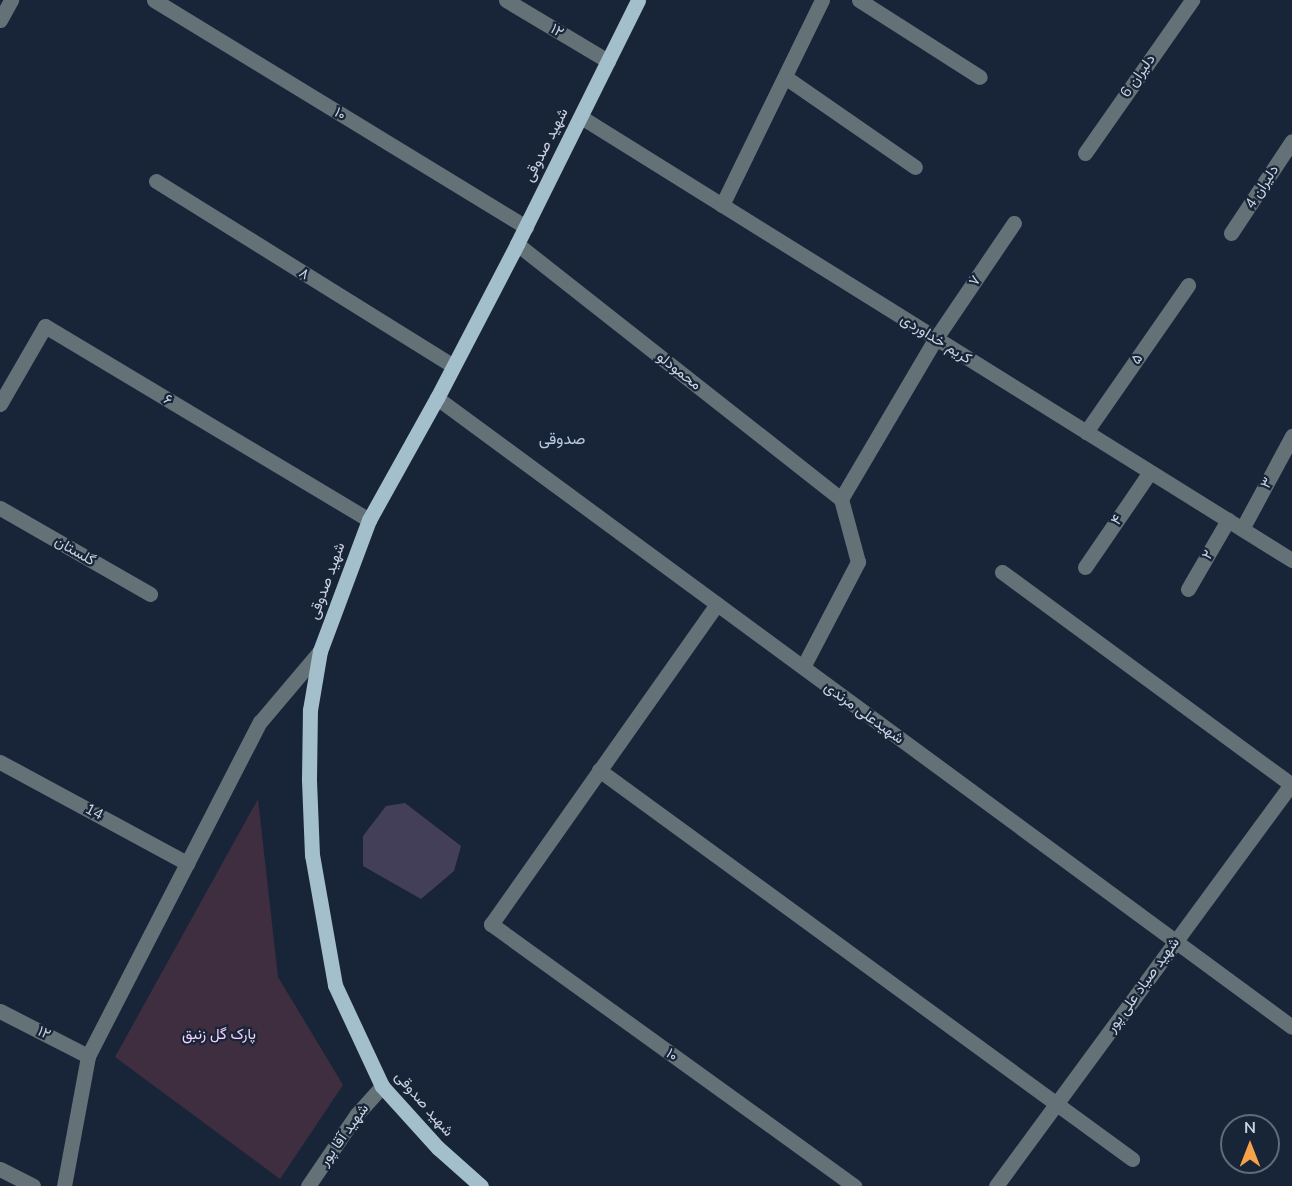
<!DOCTYPE html>
<html>
<head>
<meta charset="utf-8">
<style>
	body { margin:0 }
	#map { position:relative; width:1292px; height:1186px; overflow:hidden; background:#182538; font-family:"Nunito Sans",Vazirmatn,sans-serif }
	div>[style] { position:absolute }
	.green>* { inset:0; background:#3f2d40 }
	.building>* { inset:0; background:#433f59 }
	.minor>* { height:15px; margin:-7.5px; padding:0 7.5px; transform-origin:7.5px; border-radius:7.5px; background:#647177 }
	.major>* { height:15px; margin:-7.5px; padding:0 7.5px; transform-origin:7.5px; border-radius:7.5px; background:#a3bfcb }
	span { translate:-50% -50%; white-space:nowrap; text-align:center; line-height:1.15; -webkit-text-stroke:4.5px #182538; paint-order:stroke }
	.street-label { font-size:15px; color:#cbd3e0 }
	.park-label { font-size:15px; color:#fbd1fd }
	.neighbourhood-label { font-size:16px; color:#b9cae4 }
	.north { position:absolute; left:1220px; top:1114px; width:60px; height:60px; box-sizing:border-box; background:#182538; border:2px solid #606b7b; border-radius:50%; rotate:0deg; font-size:16px; font-weight:700; line-height:24px; text-align:center; color:#cbd3e0 }
	.north::after { content:''; display:block; margin:auto; width:21px; height:27px; background:#f7a149; clip-path:polygon(50% 0,100% 100%,50% 72%,0 100%) }
</style>
</head>
<body>
<div id="map">
	<div class="green">
		<i style="clip-path:polygon(258px 799px,278px 977px,343px 1085px,280px 1179px,115px 1057px)"></i>
	</div>
	<div class="building">
		<i style="clip-path:polygon(405px 803px,461px 846px,454px 871px,421px 899px,363px 866px,363px 836px,386px 806px)"></i>
	</div>
	<div class="minor">
		<i style="left:154px;top:0;width:436px;rotate:31.4deg"></i>
		<i style="left:506px;top:0;width:119px;rotate:30.9deg"></i>
		<i style="left:859px;top:0;width:143px;rotate:32.5deg"></i>
		<i style="left:0;top:20px;width:23px;rotate:-61deg"></i>
		<i style="left:785px;top:77px;width:158px;rotate:34.7deg"></i>
		<i style="left:581px;top:117px;width:838px;rotate:31.93deg"></i>
		<i style="left:1085px;top:153px;width:187px;rotate:-55deg"></i>
		<i style="left:156px;top:181px;width:350px;rotate:31.9deg"></i>
		<i style="left:722px;top:205px;width:228px;rotate:-64deg"></i>
		<i style="left:1231px;top:233px;width:110px;rotate:-56.5deg"></i>
		<i style="left:517px;top:244px;width:412px;rotate:38.2deg"></i>
		<i style="left:437px;top:398px;width:1061px;rotate:36.34deg"></i>
		<i style="left:0;top:404px;width:90px;rotate:-60deg"></i>
		<i style="left:45px;top:326px;width:378px;rotate:30.9deg"></i>
		<i style="left:1086px;top:432px;width:179px;rotate:-55.2deg"></i>
		<i style="left:0;top:508px;width:173px;rotate:29.8deg"></i>
		<i style="left:1242px;top:529px;width:106px;rotate:-61.7deg"></i>
		<i style="left:1085px;top:567px;width:115px;rotate:-55.6deg"></i>
		<i style="left:1002px;top:572px;width:360px;rotate:36.3deg"></i>
		<i style="left:1188px;top:589px;width:80px;rotate:-59.9deg"></i>
		<i style="left:717px;top:604px;width:392px;rotate:125.2deg"></i>
		<i style="left:491px;top:924px;width:448px;rotate:35.8deg"></i>
		<i style="left:803px;top:667px;width:119px;rotate:-62.4deg"></i>
		<i style="left:858px;top:562px;width:65px;rotate:-105.1deg"></i>
		<i style="left:841px;top:499px;width:187px;rotate:-59.5deg"></i>
		<i style="left:936px;top:338px;width:139px;rotate:-55.9deg"></i>
		<i style="left:0;top:762px;width:213px;rotate:28.4deg"></i>
		<i style="left:599px;top:770px;width:660px;rotate:36.12deg"></i>
		<i style="left:0;top:1011px;width:99px;rotate:27.1deg"></i>
		<i style="left:0;top:1169px;width:37px;rotate:27deg"></i>
		<i style="left:64px;top:1186px;width:132px;rotate:-79.5deg"></i>
		<i style="left:88px;top:1056px;width:376px;rotate:-62.8deg"></i>
		<i style="left:260px;top:722px;width:93px;rotate:-49.8deg"></i>
		<i style="left:308px;top:1186px;width:87px;rotate:-55.8deg"></i>
		<i style="left:357px;top:1114px;width:38px;rotate:-48deg"></i>
		<i style="left:996px;top:1186px;width:499px;rotate:-53.7deg"></i>
	</div>
	<div class="major">
		<i style="left:481px;top:1186px;width:57px;rotate:-138.5deg"></i>
		<i style="left:438px;top:1148px;width:84px;rotate:-132.1deg"></i>
		<i style="left:382px;top:1086px;width:111px;rotate:-115deg"></i>
		<i style="left:335px;top:985px;width:132px;rotate:-100deg"></i>
		<i style="left:312px;top:855px;width:76px;rotate:-92.3deg"></i>
		<i style="left:309px;top:779px;width:69px;rotate:-89.2deg"></i>
		<i style="left:310px;top:710px;width:60px;rotate:-80.4deg"></i>
		<i style="left:320px;top:651px;width:140px;rotate:-69.5deg"></i>
		<i style="left:369px;top:520px;width:140px;rotate:-60.9deg"></i>
		<i style="left:437px;top:398px;width:174px;rotate:-62.5deg"></i>
		<i style="left:517px;top:244px;width:272px;rotate:-63.6deg"></i>
	</div>
	<div class="street-label">
		<span style="left:557px;top:31px;rotate:31deg">۱۲</span>
		<span style="left:1138px;top:76px;rotate:-55deg">دلیران 6</span>
		<span style="left:340px;top:114px;rotate:31deg">۱۰</span>
		<span style="left:546px;top:145px;rotate:-63deg">شهید صدوقی</span>
		<span style="left:1262px;top:187px;rotate:-57deg">دلیران 4</span>
		<span style="left:304px;top:274px;rotate:32deg">۸</span>
		<span style="left:975px;top:281px;rotate:-56deg">۷</span>
		<span style="left:936px;top:339px;rotate:32deg">کریم خداوردی</span>
		<span style="left:1137px;top:359px;rotate:-55deg">۵</span>
		<span style="left:679px;top:371px;rotate:38deg">محمودلو</span>
		<span style="left:168px;top:400px;rotate:31deg">۶</span>
		<span style="left:1267px;top:483px;rotate:-62deg">۳</span>
		<span style="left:1117px;top:520px;rotate:-56deg">۴</span>
		<span style="left:75px;top:551px;rotate:30deg">گلستان</span>
		<span style="left:1208px;top:555px;rotate:-60deg">۲</span>
		<span style="left:327px;top:581px;rotate:-70deg">شهید صدوقی</span>
		<span style="left:864px;top:713px;rotate:36deg">شهیدعلی مرندی</span>
		<span style="left:94px;top:812px;rotate:28deg">14</span>
		<span style="left:1143px;top:985px;rotate:-54deg">شهید صیاد علی پور</span>
		<span style="left:44px;top:1033px;rotate:27deg">۱۲</span>
		<span style="left:672px;top:1055px;rotate:36deg">۱۰</span>
		<span style="left:424px;top:1104px;rotate:49deg">شهید صدوقی</span>
		<span style="left:344px;top:1135px;rotate:-54deg">شهید آقا پور</span>
	</div>
	<div class="park-label">
		<span style="left:219px;top:1035px">پارک گل زنبق</span>
	</div>
	<div class="neighbourhood-label">
		<span style="left:562px;top:439px">صدوقی</span>
	</div>
	<div class="north">N</div>
</div>
</body>
</html>
